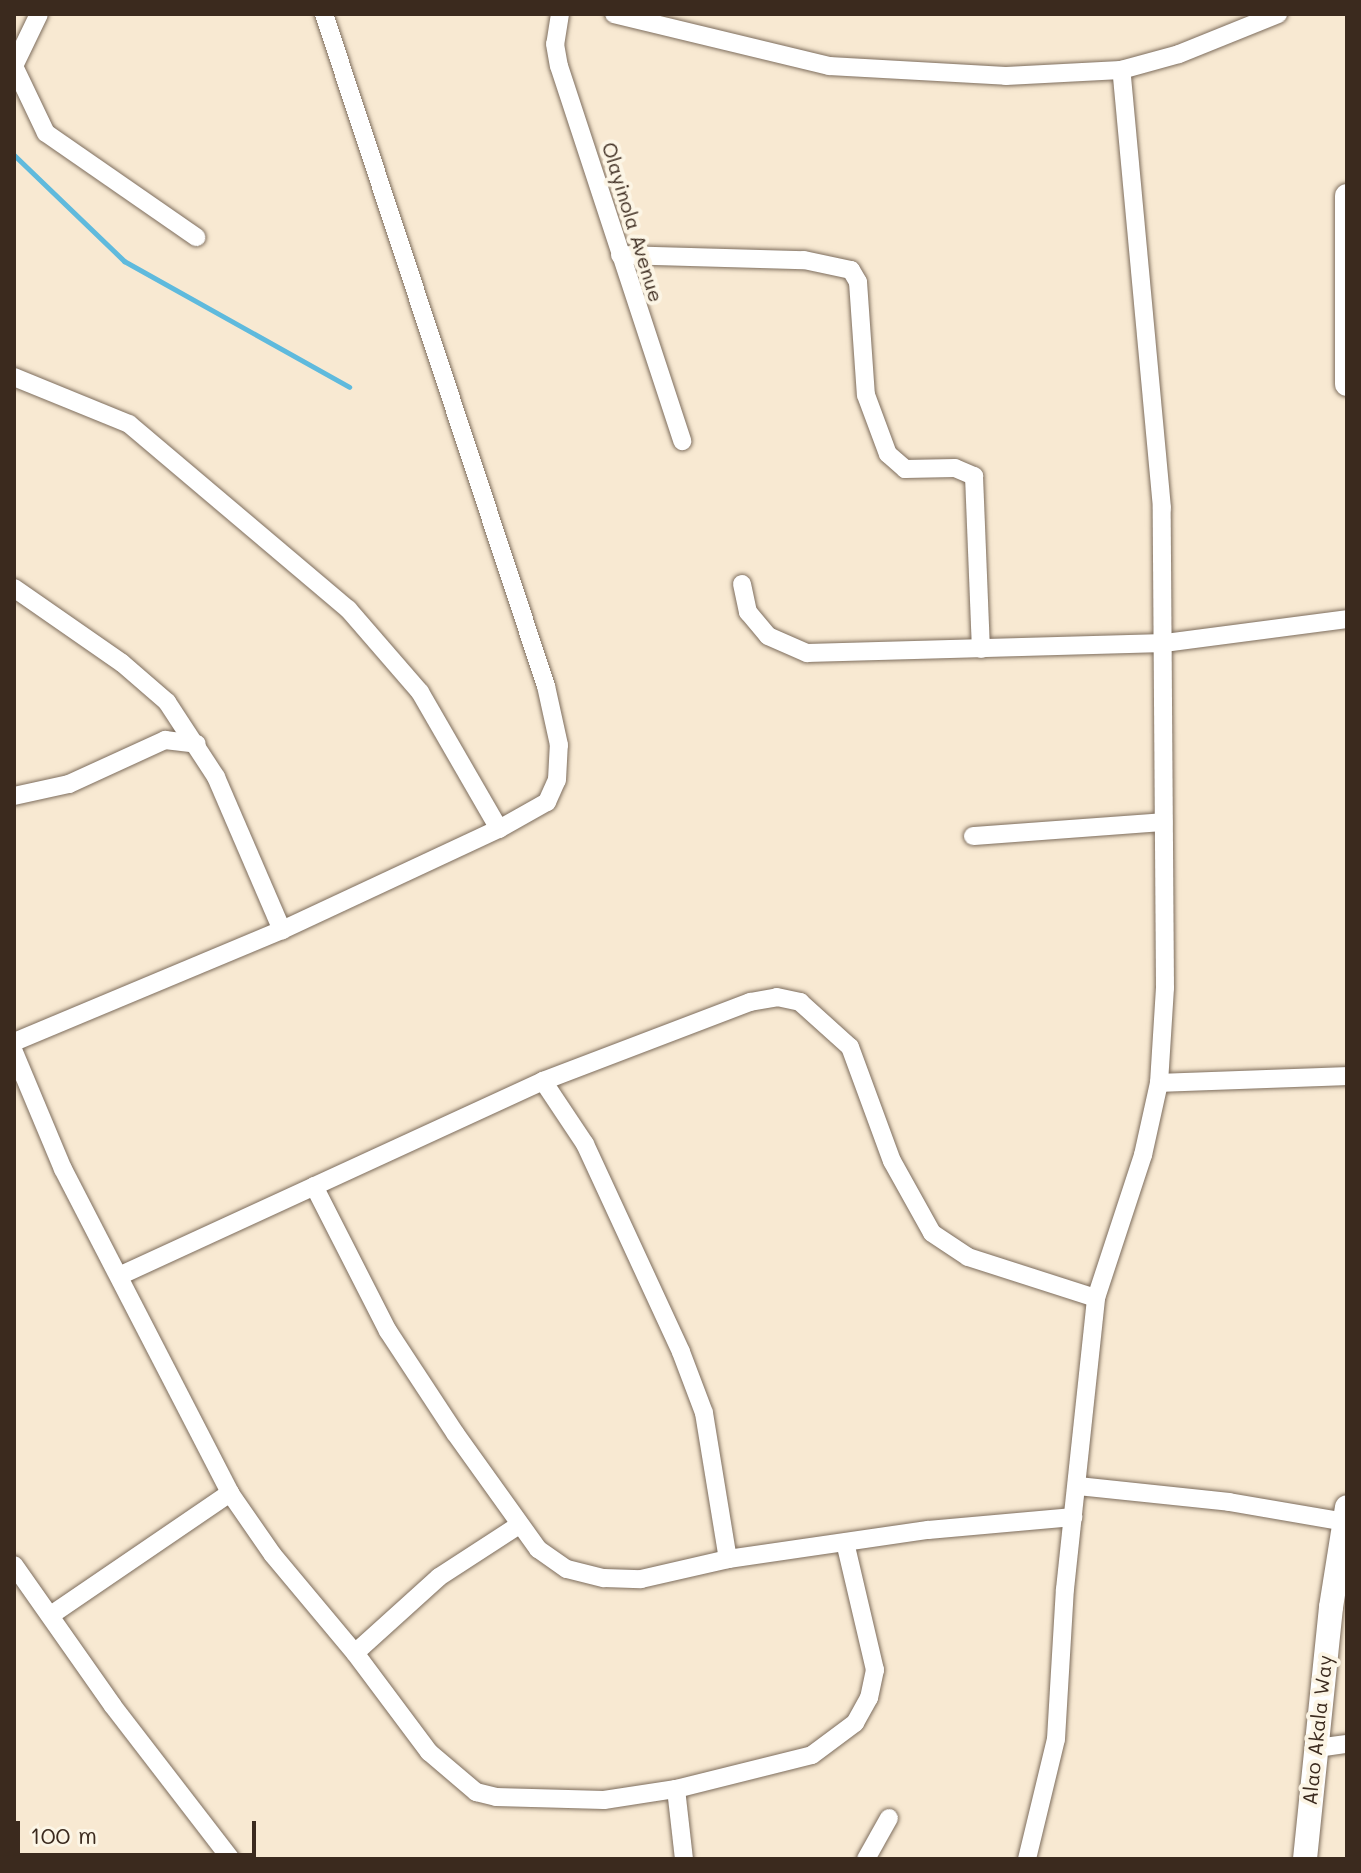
<!DOCTYPE html>
<html>
<head>
<meta charset="utf-8">
<style>
	body { margin:0 }
	#map { position:relative; width:1361px; height:1873px; overflow:hidden; background:#f8e9d2; font-family:Mali,sans-serif }
	div>[style] { position:absolute }
	.stream>* { height:5px; margin:-2.5px; padding:0 2.5px; transform-origin:2.5px; border-radius:2.5px; background:#5fbadd }
	.roads { filter:drop-shadow(0 0 2px #7d6d5d) drop-shadow(0 0 2px #7d6d5d) }
	.minor>* { height:18px; margin:-9px; padding:0 9px; transform-origin:9px; border-radius:9px; background:#fff }
	.tertiary>* { height:24px; margin:-12px; padding:0 12px; transform-origin:12px; border-radius:12px; background:#fff }
	span { translate:-50% -50%; white-space:nowrap; text-align:center; line-height:1.15; -webkit-text-stroke:8px #fcf5e5; paint-order:stroke }
	.street-label { font-size:20px; color:#3b2a1e }
	.frame { position:absolute; inset:0; border:16px solid #3b2a1e; pointer-events:none }
	.scale { position:absolute; left:16px; top:1821px; width:240px; height:36px; box-sizing:border-box; border:4px solid #3b2a1e; border-top:0; padding-left:10px; font-size:24px; line-height:28px; white-space:nowrap; color:#3b2a1e; -webkit-text-stroke:6px #fcf5e5; paint-order:stroke }
</style>
</head>
<body>
<div id="map">
	<div class="stream">
		<i style="left:14px;top:155px;width:153px;rotate:43.9deg"></i>
		<i style="left:124px;top:261px;width:258px;rotate:29.2deg"></i>
	</div>
	<div class="roads">
		<div class="minor">
			<i style="left:39px;top:14px;width:58px;rotate:115.7deg"></i>
			<i style="left:14px;top:66px;width:74px;rotate:64.5deg"></i>
			<i style="left:46px;top:133px;width:183px;rotate:34.7deg"></i>
			<i style="left:560px;top:14px;width:30px;rotate:99deg"></i>
			<i style="left:555px;top:44px;width:22px;rotate:80deg"></i>
			<i style="left:559px;top:66px;width:395px;rotate:71.8deg"></i>
			<i style="left:614px;top:14px;width:221px;rotate:13.6deg"></i>
			<i style="left:829px;top:66px;width:177px;rotate:3.2deg"></i>
			<i style="left:1006px;top:76px;width:115px;rotate:-3deg"></i>
			<i style="left:1121px;top:70px;width:60px;rotate:-15.4deg"></i>
			<i style="left:1179px;top:54px;width:107px;rotate:-22deg"></i>
			<i style="left:620px;top:255px;width:184px;rotate:1.6deg"></i>
			<i style="left:804px;top:260px;width:48px;rotate:12deg"></i>
			<i style="left:851px;top:270px;width:14px;rotate:60deg"></i>
			<i style="left:858px;top:282px;width:113px;rotate:86deg"></i>
			<i style="left:866px;top:395px;width:63px;rotate:69.6deg"></i>
			<i style="left:888px;top:454px;width:23px;rotate:41deg"></i>
			<i style="left:905px;top:469px;width:50px;rotate:-1.1deg"></i>
			<i style="left:955px;top:468px;width:21px;rotate:23deg"></i>
			<i style="left:974px;top:476px;width:173px;rotate:87.7deg"></i>
			<i style="left:14px;top:377px;width:124px;rotate:22.2deg"></i>
			<i style="left:129px;top:424px;width:287px;rotate:40.2deg"></i>
			<i style="left:348px;top:609px;width:110px;rotate:49.1deg"></i>
			<i style="left:420px;top:692px;width:158px;rotate:60deg"></i>
			<i style="left:742px;top:584px;width:29px;rotate:78deg"></i>
			<i style="left:748px;top:612px;width:31px;rotate:50deg"></i>
			<i style="left:768px;top:636px;width:43px;rotate:23.6deg"></i>
			<i style="left:807px;top:653px;width:358px;rotate:-1.6deg"></i>
			<i style="left:1165px;top:643px;width:184px;rotate:-7.5deg"></i>
			<i style="left:14px;top:588px;width:131px;rotate:34.8deg"></i>
			<i style="left:122px;top:663px;width:60px;rotate:40.9deg"></i>
			<i style="left:167px;top:702px;width:90px;rotate:56.8deg"></i>
			<i style="left:216px;top:777px;width:167px;rotate:66.7deg"></i>
			<i style="left:14px;top:796px;width:56px;rotate:-12.3deg"></i>
			<i style="left:69px;top:784px;width:106px;rotate:-24.6deg"></i>
			<i style="left:165px;top:740px;width:32px;rotate:7deg"></i>
			<i style="left:973px;top:836px;width:191px;rotate:-4.2deg"></i>
			<i style="left:14px;top:1042px;width:290px;rotate:-22.7deg"></i>
			<i style="left:282px;top:930px;width:239px;rotate:-25deg"></i>
			<i style="left:499px;top:829px;width:55px;rotate:-29.4deg"></i>
			<i style="left:547px;top:802px;width:24px;rotate:-66deg"></i>
			<i style="left:557px;top:780px;width:35px;rotate:-87deg"></i>
			<i style="left:559px;top:745px;width:60px;rotate:-102.4deg"></i>
			<i style="left:546px;top:686px;width:708px;rotate:-108.28deg"></i>
			<i style="left:14px;top:1052px;width:127px;rotate:67.3deg"></i>
			<i style="left:63px;top:1169px;width:365px;rotate:62.7deg"></i>
			<i style="left:230px;top:1493px;width:75px;rotate:55.3deg"></i>
			<i style="left:273px;top:1555px;width:128px;rotate:50.1deg"></i>
			<i style="left:355px;top:1653px;width:124px;rotate:53.2deg"></i>
			<i style="left:429px;top:1752px;width:62px;rotate:40.4deg"></i>
			<i style="left:476px;top:1792px;width:21px;rotate:14deg"></i>
			<i style="left:496px;top:1797px;width:108px;rotate:1.6deg"></i>
			<i style="left:604px;top:1800px;width:73px;rotate:-8.7deg"></i>
			<i style="left:676px;top:1789px;width:140px;rotate:-14deg"></i>
			<i style="left:812px;top:1755px;width:54px;rotate:-36.7deg"></i>
			<i style="left:855px;top:1723px;width:29px;rotate:-61deg"></i>
			<i style="left:869px;top:1698px;width:29px;rotate:-78deg"></i>
			<i style="left:875px;top:1670px;width:131px;rotate:-103.2deg"></i>
			<i style="left:543px;top:1081px;width:76px;rotate:56.3deg"></i>
			<i style="left:585px;top:1144px;width:229px;rotate:65.2deg"></i>
			<i style="left:681px;top:1352px;width:65px;rotate:69.3deg"></i>
			<i style="left:704px;top:1413px;width:148px;rotate:80.7deg"></i>
			<i style="left:1159px;top:1083px;width:188px;rotate:-2.1deg"></i>
			<i style="left:314px;top:1186px;width:163px;rotate:63deg"></i>
			<i style="left:388px;top:1331px;width:122px;rotate:56.7deg"></i>
			<i style="left:455px;top:1433px;width:143px;rotate:54.4deg"></i>
			<i style="left:538px;top:1549px;width:35px;rotate:35deg"></i>
			<i style="left:567px;top:1569px;width:38px;rotate:14deg"></i>
			<i style="left:604px;top:1578px;width:37px;rotate:2deg"></i>
			<i style="left:641px;top:1579px;width:89px;rotate:-12.9deg"></i>
			<i style="left:728px;top:1559px;width:202px;rotate:-8.3deg"></i>
			<i style="left:928px;top:1530px;width:146px;rotate:-5.1deg"></i>
			<i style="left:119px;top:1276px;width:467px;rotate:-24.7deg"></i>
			<i style="left:543px;top:1081px;width:222px;rotate:-20.9deg"></i>
			<i style="left:750px;top:1002px;width:27px;rotate:-10deg"></i>
			<i style="left:777px;top:997px;width:24px;rotate:12deg"></i>
			<i style="left:800px;top:1002px;width:67px;rotate:42deg"></i>
			<i style="left:850px;top:1047px;width:121px;rotate:69.8deg"></i>
			<i style="left:892px;top:1161px;width:82px;rotate:60.9deg"></i>
			<i style="left:932px;top:1233px;width:43px;rotate:33.7deg"></i>
			<i style="left:968px;top:1257px;width:134px;rotate:17.8deg"></i>
			<i style="left:1078px;top:1486px;width:152px;rotate:6deg"></i>
			<i style="left:1229px;top:1502px;width:119px;rotate:9.7deg"></i>
			<i style="left:14px;top:1565px;width:172px;rotate:54.9deg"></i>
			<i style="left:113px;top:1706px;width:193px;rotate:52.4deg"></i>
			<i style="left:51px;top:1615px;width:217px;rotate:-34.3deg"></i>
			<i style="left:355px;top:1653px;width:113px;rotate:-42.1deg"></i>
			<i style="left:439px;top:1577px;width:95px;rotate:-33deg"></i>
			<i style="left:1317px;top:1748px;width:30px;rotate:-8deg"></i>
			<i style="left:676px;top:1789px;width:70px;rotate:83.5deg"></i>
			<i style="left:866px;top:1859px;width:47px;rotate:-60.7deg"></i>
			<i style="left:1027px;top:1859px;width:123px;rotate:-76.4deg"></i>
			<i style="left:1056px;top:1739px;width:150px;rotate:-86.6deg"></i>
			<i style="left:1065px;top:1589px;width:293px;rotate:-83.9deg"></i>
			<i style="left:1096px;top:1298px;width:151px;rotate:-71.8deg"></i>
			<i style="left:1143px;top:1155px;width:74px;rotate:-77.5deg"></i>
			<i style="left:1159px;top:1083px;width:95px;rotate:-86.4deg"></i>
			<i style="left:1165px;top:988px;width:480px;rotate:-90.4deg"></i>
			<i style="left:1162px;top:508px;width:440px;rotate:-95.3deg"></i>
		</div>
		<div class="tertiary">
			<i style="left:1347px;top:196px;width:188px;rotate:90deg"></i>
			<i style="left:1305px;top:1859px;width:253px;rotate:-84.1deg"></i>
			<i style="left:1331px;top:1607px;width:101px;rotate:-80.9deg"></i>
		</div>
	</div>
	<div class="street-label">
		<span style="left:633px;top:222px;rotate:73deg">Olayinola Avenue</span>
		<span style="left:1317px;top:1730px;rotate:-84deg">Alao Akala Way</span>
	</div>
	<div class="frame"></div>
	<div class="scale">100 m</div>
</div>
</body>
</html>
